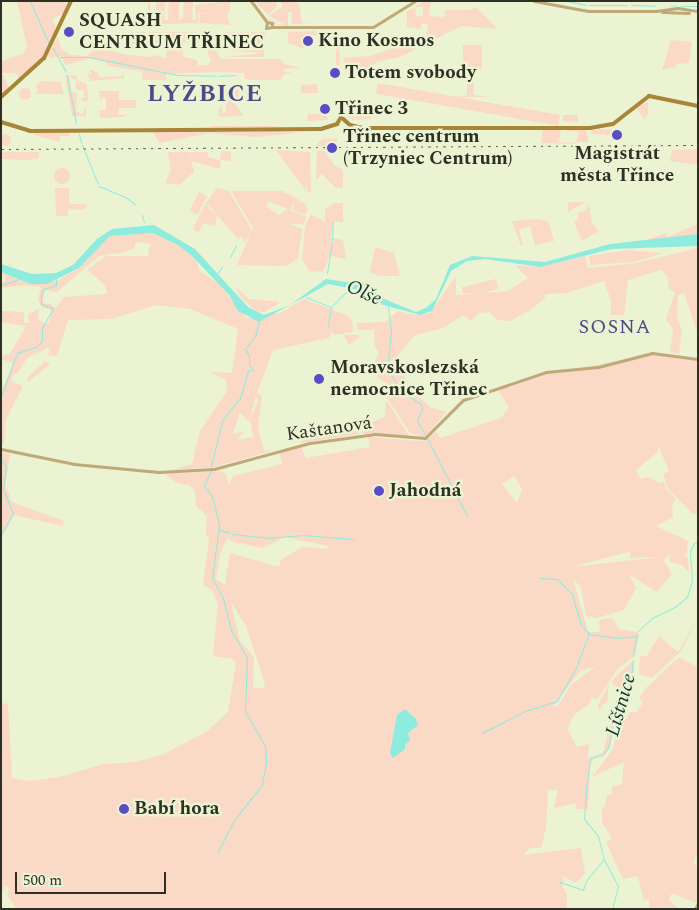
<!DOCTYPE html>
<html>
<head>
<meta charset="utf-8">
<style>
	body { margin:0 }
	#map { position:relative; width:699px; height:910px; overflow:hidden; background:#ecf3d2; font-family:Spectral,serif }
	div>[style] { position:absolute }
	.green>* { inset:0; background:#fad9c7; transform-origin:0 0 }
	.round { border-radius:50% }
	.water>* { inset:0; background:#8decdd }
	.stream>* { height:1px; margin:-0.5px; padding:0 0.5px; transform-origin:0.5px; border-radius:0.5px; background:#8decdd }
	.tertiary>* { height:3px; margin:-1.5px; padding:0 1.5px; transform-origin:1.5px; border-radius:1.5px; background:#c0a979 }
	.secondary>* { height:4px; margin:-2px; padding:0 2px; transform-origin:2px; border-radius:2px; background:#a98538 }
	.rail>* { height:1px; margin-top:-0.5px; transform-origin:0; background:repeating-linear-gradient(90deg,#5f6251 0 2.5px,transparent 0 7.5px) }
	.dots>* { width:14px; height:14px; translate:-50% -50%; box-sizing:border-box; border:2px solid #ecf3d2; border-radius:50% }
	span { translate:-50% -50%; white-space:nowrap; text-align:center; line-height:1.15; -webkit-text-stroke:5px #ecf3d2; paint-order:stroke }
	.poi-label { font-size:19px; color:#2e3024; font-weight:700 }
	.left { translate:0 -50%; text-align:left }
	.street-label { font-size:19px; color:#2e3024 }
	.water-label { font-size:20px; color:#093832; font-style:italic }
	.neighbourhood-label { font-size:20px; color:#4c4b89; letter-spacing:1px }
	.district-label { font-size:24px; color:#4c4b89; font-weight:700; letter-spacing:1px }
	.frame { position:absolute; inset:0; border:2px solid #2e3024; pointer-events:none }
	.scale { position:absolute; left:15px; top:872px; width:151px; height:22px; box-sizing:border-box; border:2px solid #2e3024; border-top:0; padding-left:6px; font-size:15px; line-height:18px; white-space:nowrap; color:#2e3024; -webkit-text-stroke:4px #ecf3d2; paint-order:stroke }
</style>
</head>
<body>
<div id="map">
	<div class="green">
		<i style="clip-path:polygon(17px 1px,67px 1px,63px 14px,52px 19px,56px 27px,54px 38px,41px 60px,20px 80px,16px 73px,2px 73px,9px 88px,1px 94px,1px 62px,24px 53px,27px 47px)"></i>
		<i style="clip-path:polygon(148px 1px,153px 1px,150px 2px,151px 20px,154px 20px,154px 5px,156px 12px,156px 1px,165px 1px,164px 20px,168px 20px,168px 2px,169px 2px,170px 21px,170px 1px,179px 1px,179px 20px,183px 17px,184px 1px,193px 1px,192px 20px,196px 19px,195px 5px,230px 1px,230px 5px,217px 5px,230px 6px,230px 12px,227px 13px,230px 25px,199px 23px,200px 14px,208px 13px,199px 13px,199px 7px,198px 23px,157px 24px,156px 16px,155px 23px,148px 24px)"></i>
		<i style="clip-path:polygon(276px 1px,277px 6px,268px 15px,256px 2px)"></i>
		<i style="clip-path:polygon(281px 1px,299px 3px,302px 23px,311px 24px,291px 24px,292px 12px,288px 12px,288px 26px,278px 25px,273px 23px,267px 17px,278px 24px,286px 25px,269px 16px,282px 7px)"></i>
		<i style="clip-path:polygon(425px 1px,431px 1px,429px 16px,442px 17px,445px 16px,445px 10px,470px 10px,476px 7px,498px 29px,461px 26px,400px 57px,376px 62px,371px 69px,345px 71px,343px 58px,370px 56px,426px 37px,428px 24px,421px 24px,421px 29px,407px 27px,407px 11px,415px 8px,416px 16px,423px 16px,423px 7px,413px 7px)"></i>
		<i style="clip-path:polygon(316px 31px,317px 35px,304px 35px,304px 49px,288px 43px,288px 32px)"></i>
		<i style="clip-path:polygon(134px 32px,197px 32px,197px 35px,196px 38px,134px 39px)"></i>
		<i style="left:220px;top:32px;width:45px;height:16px"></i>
		<i style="clip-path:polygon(336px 34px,339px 34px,340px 65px,336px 65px)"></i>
		<i style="clip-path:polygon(58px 37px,61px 49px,71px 55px,87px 56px,97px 47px,128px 55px,149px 57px,154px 55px,166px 58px,167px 46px,183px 46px,183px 57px,197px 60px,197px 65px,208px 65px,211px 61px,205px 45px,214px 45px,220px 59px,281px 59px,284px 64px,301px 68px,283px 69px,284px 73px,284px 71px,292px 73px,284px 74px,281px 80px,253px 80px,245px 79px,244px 73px,220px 72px,166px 74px,166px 80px,143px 80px,142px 71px,109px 66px,105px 62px,90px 58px,66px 65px,60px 56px,50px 58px,48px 55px)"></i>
		<i style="clip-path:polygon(198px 39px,198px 42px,132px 44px,132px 40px)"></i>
		<i style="clip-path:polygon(671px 40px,692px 42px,689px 63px,676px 64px,676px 67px,662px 70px)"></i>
		<i style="left:482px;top:45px;width:24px;height:19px;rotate:90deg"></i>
		<i style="clip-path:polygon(221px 50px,264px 50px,264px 57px,224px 57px,264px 53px)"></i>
		<i style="clip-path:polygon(90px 70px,94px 70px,95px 73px,96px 70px,99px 77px,122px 76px,124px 72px,124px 78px,91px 81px,87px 73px,92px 75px)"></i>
		<i style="clip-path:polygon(65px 75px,69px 75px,71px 91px,77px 93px,76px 111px,82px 114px,86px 107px,86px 116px,72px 116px)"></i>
		<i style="clip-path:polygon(70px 75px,76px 75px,79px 85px,79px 81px,87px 84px,88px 99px,86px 102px,80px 99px,87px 97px,83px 96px,85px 91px,76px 89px,76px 79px,72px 79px)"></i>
		<i style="clip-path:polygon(42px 81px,61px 82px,64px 94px,32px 94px,38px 93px,36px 85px)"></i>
		<i style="clip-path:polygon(467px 82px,474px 82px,474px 95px,490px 97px,455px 97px,467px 95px)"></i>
		<i style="clip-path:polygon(317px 84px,318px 93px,301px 93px,301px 85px)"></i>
		<i class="round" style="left:19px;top:88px;width:12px;height:12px"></i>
		<i style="clip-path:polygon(220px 90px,239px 90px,239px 101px,235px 103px,243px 116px,219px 117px,219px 107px,222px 107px,222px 113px,226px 112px,226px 98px,219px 95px)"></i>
		<i style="clip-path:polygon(99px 91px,119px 91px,119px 100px,136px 100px,136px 108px,119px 108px,119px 115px,128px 114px,123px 117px,101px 118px,99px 110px,106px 110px,106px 99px,104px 97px,100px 101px)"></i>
		<i style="clip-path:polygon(648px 101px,648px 114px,645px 120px,636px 108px)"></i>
		<i style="clip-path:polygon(308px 114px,327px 114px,328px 120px,307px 121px)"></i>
		<i style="clip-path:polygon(346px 114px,371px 114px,372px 119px,352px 120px)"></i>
		<i style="left:560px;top:115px;width:11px;height:185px;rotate:100deg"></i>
		<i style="clip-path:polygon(578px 115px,578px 122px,563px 121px,563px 115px)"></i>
		<i style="clip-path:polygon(272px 126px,283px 127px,210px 127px,211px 126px)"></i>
		<i style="clip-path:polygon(347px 127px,372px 131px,373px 139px,341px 132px)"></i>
		<i style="clip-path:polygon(543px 129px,561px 129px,559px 142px,573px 143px,577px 141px,578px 132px,563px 130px,586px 130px,589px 142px,578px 142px,575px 144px,541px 143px)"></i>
		<i style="clip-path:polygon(612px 129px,609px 135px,591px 134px,593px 130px)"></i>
		<i style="clip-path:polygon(153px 131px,280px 131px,298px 133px,254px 137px,210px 133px,159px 143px)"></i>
		<i style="clip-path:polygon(36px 132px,69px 132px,69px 136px,60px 136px,60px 142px,34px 135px)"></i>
		<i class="round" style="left:-1px;top:134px;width:12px;height:12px"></i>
		<i style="clip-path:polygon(337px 138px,337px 142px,327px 142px,326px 146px,315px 146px,322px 139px)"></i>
		<i style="clip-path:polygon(698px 149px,698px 165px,670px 161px,672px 150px)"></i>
		<i style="clip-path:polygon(276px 150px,310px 152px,311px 193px,307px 191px,307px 178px,306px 191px)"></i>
		<i style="clip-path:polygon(317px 150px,325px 152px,334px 165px,343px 170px,343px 188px,336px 188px,322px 174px,316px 180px)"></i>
		<i style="clip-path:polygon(221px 151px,231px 152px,231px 161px,221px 160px,220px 169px,191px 161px,190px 152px,208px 152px,208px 157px,220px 160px)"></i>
		<i style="clip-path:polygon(1px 152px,39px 152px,38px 158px,27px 160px,1px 159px)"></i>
		<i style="clip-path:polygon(168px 152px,189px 152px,194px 172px,179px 185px,165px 183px,171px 169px)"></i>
		<i class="round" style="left:54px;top:168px;width:16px;height:16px"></i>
		<i style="clip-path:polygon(55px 188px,69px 188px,69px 204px,87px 204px,85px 209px,68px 210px,68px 216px,56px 216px)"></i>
		<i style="clip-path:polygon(217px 188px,229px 191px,249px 225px,251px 231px,245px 243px,242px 237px,238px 239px,206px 203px)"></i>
		<i style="clip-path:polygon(231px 191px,284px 191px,283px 194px,288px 193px,305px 204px,308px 210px,305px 215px,293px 210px,295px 201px,291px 210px,269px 202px,266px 206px,279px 215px,287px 209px,306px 217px,304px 224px,290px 224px,302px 229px,298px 259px,285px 266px,237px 265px,253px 228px)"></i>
		<i style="left:199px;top:192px;width:9px;height:21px;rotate:27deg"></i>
		<i style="clip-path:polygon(568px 202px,584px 202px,584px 203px,568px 212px)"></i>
		<i style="clip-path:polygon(334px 203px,343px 203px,343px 222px,333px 222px,331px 238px,343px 240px,346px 259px,330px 256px,323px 272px,309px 271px,302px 259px,305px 226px,311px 214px,325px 222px,325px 209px)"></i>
		<i style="clip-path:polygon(205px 204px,217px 216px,215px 226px,203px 223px,199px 232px,193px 229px)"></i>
		<i style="clip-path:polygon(589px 204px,592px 223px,599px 231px,582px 241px,574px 222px,578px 219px,578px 212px,585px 211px)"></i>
		<i style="clip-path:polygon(538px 219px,548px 221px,554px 241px,535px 245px,530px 226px,519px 230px,523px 246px,521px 246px,512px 221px)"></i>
		<i style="clip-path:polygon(698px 224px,698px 234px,694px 236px,655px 241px,648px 239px,666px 233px,668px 237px)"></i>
		<i style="clip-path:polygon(evenodd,153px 233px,178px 245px,196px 260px,200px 271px,220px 285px,246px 318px,280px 313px,304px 299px,347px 315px,352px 320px,353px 332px,333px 335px,332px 330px,329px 338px,273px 350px,257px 393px,262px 396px,258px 429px,264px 450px,271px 451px,214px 467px,172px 470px,192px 464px,200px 431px,227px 391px,226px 380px,210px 372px,232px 373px,238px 329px,190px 309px,156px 305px,111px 319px,68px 320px,57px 356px,47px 355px,51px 351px,48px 348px,27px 358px,17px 374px,14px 374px,11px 381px,23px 386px,6px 419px,4px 444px,1px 445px,1px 393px,13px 363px,1px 359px,1px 356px,10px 354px,26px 326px,1px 322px,1px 311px,24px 312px,24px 323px,29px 323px,28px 314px,39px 309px,38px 320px,49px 324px,51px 310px,42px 307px,38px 300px,41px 287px,27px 285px,1px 288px,1px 283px,6px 280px,1px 272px,31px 284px,57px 281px,79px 268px,110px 236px,153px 233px,136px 242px,150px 244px,148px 256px,106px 256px,87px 270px,105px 285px,107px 294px,64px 297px,55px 309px,51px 304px,43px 303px,44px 290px,57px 292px,99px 256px,125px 252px,134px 248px,136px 242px,153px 233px,256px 396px,258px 401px,250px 419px,253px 437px,237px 440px,245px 431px,233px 434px,240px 412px,249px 422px,256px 396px)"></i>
		<i style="clip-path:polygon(375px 247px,394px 253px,400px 276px,379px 276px,370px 272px)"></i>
		<i style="clip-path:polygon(698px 248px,698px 335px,684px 293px,678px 295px,677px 318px,682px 330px,679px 354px,670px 352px,673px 329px,666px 319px,675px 292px,669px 289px,667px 276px,661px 270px,628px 280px,624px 315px,611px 315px,611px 301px,604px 281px,566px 293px,545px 294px,545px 298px,529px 311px,510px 321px,498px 320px,489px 312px,479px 313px,471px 321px,463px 315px,443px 328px,415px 335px,397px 356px,408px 385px,430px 407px,446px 412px,429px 433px,423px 437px,410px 433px,382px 390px,389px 390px,390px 385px,378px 378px,374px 363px,379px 352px,375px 347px,374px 330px,358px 330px,356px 323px,385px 322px,398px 311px,416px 315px,430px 313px,456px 276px,456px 295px,474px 294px,462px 293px,462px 287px,496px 279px,498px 289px,483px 293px,508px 291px,528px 278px,515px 265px,540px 267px,585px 256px,588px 268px,636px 263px)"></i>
		<i style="clip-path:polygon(626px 250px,663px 253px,635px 262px,590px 265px,589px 256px)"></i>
		<i style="clip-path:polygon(235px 286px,249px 299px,280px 302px,265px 312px,256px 311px,241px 297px)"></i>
		<i style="clip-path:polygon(343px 335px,358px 335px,360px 337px,349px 345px)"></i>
		<i style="clip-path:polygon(evenodd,655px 354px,698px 360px,698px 514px,693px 514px,669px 490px,663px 475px,669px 470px,657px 444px,658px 452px,636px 470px,641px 479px,648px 477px,659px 483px,664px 482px,667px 490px,676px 499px,672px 505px,673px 517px,656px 526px,688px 541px,687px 554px,683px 555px,688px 558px,689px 572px,680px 564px,670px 562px,669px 557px,672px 555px,668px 555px,664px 561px,672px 574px,657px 592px,629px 574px,636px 588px,624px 610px,597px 618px,586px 616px,581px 588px,573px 578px,588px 632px,600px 632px,599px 620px,612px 618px,619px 629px,637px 632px,639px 635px,635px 655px,617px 670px,597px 700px,592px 697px,588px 705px,575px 714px,567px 729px,577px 747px,589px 744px,588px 758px,603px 753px,610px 722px,624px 690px,612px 685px,613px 679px,634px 660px,634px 676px,613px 730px,610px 748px,603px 757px,593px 758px,590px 765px,588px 809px,575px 809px,576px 803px,554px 808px,558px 790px,548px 790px,546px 828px,541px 848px,530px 848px,523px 855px,581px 848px,585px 873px,576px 883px,561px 875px,564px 880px,562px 886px,567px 894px,567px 909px,17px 909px,7px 895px,9px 888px,4px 886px,5px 892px,1px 889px,1px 703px,8px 704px,12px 778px,30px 781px,59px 777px,104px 764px,135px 762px,164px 754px,206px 732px,228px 712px,236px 663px,232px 659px,213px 656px,218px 604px,212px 590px,203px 585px,209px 539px,206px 535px,207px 516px,196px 506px,195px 492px,190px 485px,177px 483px,165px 474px,221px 471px,226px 474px,229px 485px,233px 476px,282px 464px,279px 452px,301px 446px,306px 458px,370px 447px,368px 437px,419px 441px,427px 440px,436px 432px,440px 438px,501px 418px,509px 407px,498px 390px,536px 376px,655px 354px,514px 476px,522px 489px,517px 503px,502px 484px,514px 476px,655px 354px,285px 537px,327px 546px,329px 549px,302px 547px,281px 560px,279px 567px,230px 553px,225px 585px,216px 579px,220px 554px,227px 538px,233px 542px,263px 548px,285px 537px,655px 354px,651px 546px,630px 552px,630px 558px,660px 557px,571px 567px,651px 546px,655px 354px,231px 603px,246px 626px,265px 684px,263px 688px,253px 688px,254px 657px,240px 641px,231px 603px,655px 354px,595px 667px,572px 684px,557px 707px,554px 705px,581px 670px,595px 667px)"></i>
		<i style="clip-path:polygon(45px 361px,50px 364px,28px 382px,27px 378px)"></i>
		<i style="clip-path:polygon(386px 400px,408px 434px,408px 436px,364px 434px,358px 428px,385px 417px)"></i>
		<i style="clip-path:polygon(346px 427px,360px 434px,300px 443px,305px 436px)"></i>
		<i style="clip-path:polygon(1px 452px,10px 454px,5px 485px,12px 502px,64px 521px,63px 526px,13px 515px,1px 538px)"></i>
		<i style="clip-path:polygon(698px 618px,681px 651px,652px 678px,639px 674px,640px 656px,647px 656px,659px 636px,678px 652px)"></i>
		<i style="clip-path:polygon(679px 657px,698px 667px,698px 858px,695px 857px,694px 864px,698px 867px,698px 899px,696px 903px,672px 893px,669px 900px,679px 909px,649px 909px,649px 900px,659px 896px,644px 901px,638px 876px,623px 879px,606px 842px,612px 839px,602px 822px,602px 807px,605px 807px,607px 795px,612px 794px,612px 787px,622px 784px,624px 762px,592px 777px,612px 751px,621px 716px,627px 718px,630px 712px,637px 712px,643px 702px,639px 698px,646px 688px)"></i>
		<i style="clip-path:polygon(609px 684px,607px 703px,603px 704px,599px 711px,598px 705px)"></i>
	</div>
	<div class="water">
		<i style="clip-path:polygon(154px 225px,195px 249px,248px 307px,264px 315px,290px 305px,326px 279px,365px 285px,372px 294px,416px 312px,426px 308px,436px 299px,450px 265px,472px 256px,545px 262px,610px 244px,698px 234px,698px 246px,612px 249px,540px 267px,485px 259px,467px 261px,451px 271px,432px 311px,420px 315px,380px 304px,358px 290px,328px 284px,259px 322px,238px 311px,230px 296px,193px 257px,178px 245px,153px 233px,110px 236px,79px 268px,47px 284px,31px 284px,1px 272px,1px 264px,32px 274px,56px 273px,73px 265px,97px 239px,112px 229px)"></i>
		<i style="clip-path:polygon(405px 709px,416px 719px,418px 725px,408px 733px,410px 741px,405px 744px,405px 749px,393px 758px,390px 753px,397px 715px)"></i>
	</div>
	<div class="stream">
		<i style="left:30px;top:1px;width:47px;rotate:66.2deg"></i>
		<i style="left:566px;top:1px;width:20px;rotate:11deg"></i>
		<i style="left:589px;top:5px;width:38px"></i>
		<i style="left:631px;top:5px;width:24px;rotate:2deg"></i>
		<i style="left:671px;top:6px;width:2px"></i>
		<i style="left:675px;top:6px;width:1px"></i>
		<i style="left:681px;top:6px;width:17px"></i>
		<i style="left:53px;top:48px;width:27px;rotate:62deg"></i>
		<i style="left:60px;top:57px;width:29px"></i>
		<i style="left:89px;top:57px;width:90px;rotate:11.6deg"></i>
		<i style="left:177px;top:75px;width:39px;rotate:1deg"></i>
		<i style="left:67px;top:75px;width:49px;rotate:79.4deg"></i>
		<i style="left:219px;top:76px;width:16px;rotate:-4deg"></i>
		<i style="left:79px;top:134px;width:9px;rotate:77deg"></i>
		<i style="left:82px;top:145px;width:42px;rotate:67.7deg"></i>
		<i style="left:99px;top:186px;width:30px;rotate:23deg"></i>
		<i style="left:127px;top:198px;width:11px;rotate:38deg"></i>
		<i style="left:142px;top:215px;width:7px;rotate:74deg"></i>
		<i style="left:332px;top:240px;width:18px;rotate:-87deg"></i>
		<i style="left:230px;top:257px;width:13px;rotate:-63deg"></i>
		<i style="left:327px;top:273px;width:30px;rotate:-81deg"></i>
		<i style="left:217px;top:274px;width:9px;rotate:-54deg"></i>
		<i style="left:1px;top:285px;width:19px;rotate:-18deg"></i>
		<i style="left:306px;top:297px;width:27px;rotate:22deg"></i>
		<i style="left:331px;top:307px;width:28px;rotate:-45deg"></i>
		<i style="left:388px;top:306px;width:26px;rotate:83deg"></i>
		<i style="left:391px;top:332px;width:36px;rotate:96deg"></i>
		<i style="left:387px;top:368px;width:26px;rotate:59deg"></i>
		<i style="left:400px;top:390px;width:25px;rotate:34deg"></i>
		<i style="left:421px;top:404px;width:5px;rotate:79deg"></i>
		<i style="left:422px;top:409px;width:13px;rotate:113deg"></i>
		<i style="left:417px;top:421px;width:16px;rotate:60deg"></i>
		<i style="left:328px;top:326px;width:19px;rotate:-81deg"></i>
		<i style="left:1px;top:396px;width:46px;rotate:-69.6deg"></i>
		<i style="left:17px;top:353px;width:20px;rotate:-18deg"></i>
		<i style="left:36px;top:347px;width:8px;rotate:-45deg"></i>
		<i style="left:42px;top:341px;width:13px;rotate:-90deg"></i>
		<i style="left:42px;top:328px;width:23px;rotate:-61deg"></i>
		<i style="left:53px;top:308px;width:13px;rotate:-162deg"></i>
		<i style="left:41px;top:304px;width:8px;rotate:-90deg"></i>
		<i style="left:41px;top:296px;width:8px;rotate:-67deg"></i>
		<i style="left:44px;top:289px;width:13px;rotate:-18deg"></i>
		<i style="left:56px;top:285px;width:6px;rotate:-90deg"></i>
		<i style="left:427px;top:438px;width:88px;rotate:62.9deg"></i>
		<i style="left:1px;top:458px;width:10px;rotate:61deg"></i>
		<i style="left:6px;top:467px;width:22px;rotate:98deg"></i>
		<i style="left:3px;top:489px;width:27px;rotate:68deg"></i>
		<i style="left:13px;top:514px;width:24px;rotate:120deg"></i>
		<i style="left:211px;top:467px;width:47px;rotate:-76.6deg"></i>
		<i style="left:222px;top:421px;width:29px;rotate:-52deg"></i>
		<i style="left:240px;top:398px;width:28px;rotate:-73deg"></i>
		<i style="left:248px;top:371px;width:5px;rotate:-22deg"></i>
		<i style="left:253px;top:369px;width:6px;rotate:-129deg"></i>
		<i style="left:249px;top:364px;width:8px;rotate:-90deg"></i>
		<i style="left:249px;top:356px;width:9px;rotate:-117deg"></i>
		<i style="left:245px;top:348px;width:16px;rotate:-50deg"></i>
		<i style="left:255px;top:336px;width:15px;rotate:-74deg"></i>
		<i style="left:211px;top:470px;width:17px;rotate:114deg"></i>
		<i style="left:204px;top:486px;width:13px;rotate:51deg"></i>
		<i style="left:212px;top:496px;width:30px;rotate:76deg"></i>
		<i style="left:219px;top:525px;width:53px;rotate:97.5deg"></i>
		<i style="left:212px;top:578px;width:23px;rotate:61deg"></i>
		<i style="left:223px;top:598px;width:33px;rotate:76deg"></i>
		<i style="left:231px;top:630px;width:32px;rotate:60deg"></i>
		<i style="left:247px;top:658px;width:53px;rotate:92.2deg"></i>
		<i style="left:245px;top:711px;width:40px;rotate:60.3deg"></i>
		<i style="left:265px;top:746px;width:16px;rotate:86deg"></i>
		<i style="left:266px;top:762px;width:23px;rotate:100deg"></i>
		<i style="left:262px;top:785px;width:45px;rotate:128.7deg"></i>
		<i style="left:234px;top:820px;width:36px;rotate:117deg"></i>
		<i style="left:219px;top:530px;width:11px;rotate:15deg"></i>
		<i style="left:232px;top:534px;width:36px;rotate:6deg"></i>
		<i style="left:268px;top:538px;width:32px;rotate:-5deg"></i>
		<i style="left:302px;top:535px;width:52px;rotate:4.4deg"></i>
		<i style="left:539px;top:578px;width:18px;rotate:3deg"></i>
		<i style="left:557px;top:579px;width:21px;rotate:45deg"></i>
		<i style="left:572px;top:594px;width:32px;rotate:74deg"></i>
		<i style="left:581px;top:625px;width:12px;rotate:48deg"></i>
		<i style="left:638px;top:631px;width:19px;rotate:-43deg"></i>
		<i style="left:652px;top:618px;width:25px;rotate:-26deg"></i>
		<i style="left:675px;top:607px;width:16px;rotate:-40deg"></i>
		<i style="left:687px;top:597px;width:17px;rotate:-73deg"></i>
		<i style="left:692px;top:581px;width:29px;rotate:-94deg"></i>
		<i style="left:690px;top:552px;width:9px;rotate:-69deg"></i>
		<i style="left:693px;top:544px;width:5px;rotate:-22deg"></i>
		<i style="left:633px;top:656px;width:22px;rotate:-80deg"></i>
		<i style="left:482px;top:733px;width:48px;rotate:-27.1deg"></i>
		<i style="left:525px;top:711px;width:34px;rotate:-17deg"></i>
		<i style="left:557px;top:701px;width:36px;rotate:-60deg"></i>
		<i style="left:575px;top:670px;width:39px;rotate:-69deg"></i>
		<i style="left:589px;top:634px;width:29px;rotate:8deg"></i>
		<i style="left:618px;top:638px;width:18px;rotate:-6deg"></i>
		<i style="left:560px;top:882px;width:24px;rotate:19deg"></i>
		<i style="left:583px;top:890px;width:9px;rotate:-72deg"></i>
		<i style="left:586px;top:881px;width:27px;rotate:-51deg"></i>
		<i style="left:612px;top:909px;width:24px;rotate:-75deg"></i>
		<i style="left:618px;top:886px;width:30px;rotate:-118deg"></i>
		<i style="left:604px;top:860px;width:25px;rotate:-104deg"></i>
		<i style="left:598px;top:836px;width:22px;rotate:-129deg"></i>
		<i style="left:584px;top:819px;width:30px;rotate:-86deg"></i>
		<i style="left:586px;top:789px;width:30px;rotate:-82deg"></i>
		<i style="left:590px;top:759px;width:15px;rotate:-23deg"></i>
		<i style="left:604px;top:753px;width:7px;rotate:-56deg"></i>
		<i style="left:608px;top:747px;width:33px;rotate:-76deg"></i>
		<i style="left:616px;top:715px;width:37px;rotate:-66deg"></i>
		<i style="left:631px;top:681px;width:21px;rotate:-85deg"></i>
	</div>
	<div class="tertiary">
		<i style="left:251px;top:1px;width:26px;rotate:53deg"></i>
		<i style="left:534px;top:1px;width:55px;rotate:10.5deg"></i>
		<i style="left:588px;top:11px;width:68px"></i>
		<i style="left:656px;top:11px;width:22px;rotate:-8deg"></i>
		<i style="left:678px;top:8px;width:20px;rotate:9deg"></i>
		<i style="left:662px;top:12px;width:27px;rotate:2deg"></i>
		<i style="left:267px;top:22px;width:6px;rotate:99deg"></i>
		<i style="left:266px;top:28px;width:6px;rotate:-9deg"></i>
		<i style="left:267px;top:22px;width:5px;rotate:11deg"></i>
		<i style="left:272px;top:23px;width:4px;rotate:90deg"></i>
		<i style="left:272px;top:27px;width:101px"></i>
		<i style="left:373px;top:27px;width:49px;rotate:-31.8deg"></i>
		<i style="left:1px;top:449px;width:75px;rotate:11.6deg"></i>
		<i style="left:74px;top:464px;width:85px;rotate:5.4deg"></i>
		<i style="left:159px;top:472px;width:55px;rotate:-3.1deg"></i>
		<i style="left:214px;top:469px;width:99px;rotate:-15.2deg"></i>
		<i style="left:310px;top:443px;width:66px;rotate:-7.9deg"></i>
		<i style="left:375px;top:434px;width:50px;rotate:4.6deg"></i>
		<i style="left:425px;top:438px;width:54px;rotate:-45deg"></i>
		<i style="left:463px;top:400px;width:88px;rotate:-18.6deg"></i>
		<i style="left:546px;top:372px;width:52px;rotate:-5.5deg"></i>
		<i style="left:598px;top:367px;width:56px;rotate:-14.5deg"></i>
		<i style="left:652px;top:353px;width:46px;rotate:7.4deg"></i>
		<i style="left:695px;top:909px;width:7px;rotate:-63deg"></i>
	</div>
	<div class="secondary">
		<i style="left:1px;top:97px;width:58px;rotate:-42.2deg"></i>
		<i style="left:44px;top:58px;width:63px;rotate:-64.7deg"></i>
		<i style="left:1px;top:122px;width:30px;rotate:17deg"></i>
		<i style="left:30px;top:131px;width:291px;rotate:-0.4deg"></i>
		<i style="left:321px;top:129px;width:17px;rotate:-17deg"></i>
		<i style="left:337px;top:124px;width:8px;rotate:-60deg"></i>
		<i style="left:341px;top:117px;width:12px;rotate:42deg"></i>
		<i style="left:350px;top:125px;width:13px;rotate:13deg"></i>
		<i style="left:363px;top:128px;width:227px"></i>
		<i style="left:590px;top:128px;width:23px;rotate:-10deg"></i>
		<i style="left:613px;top:124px;width:46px;rotate:-37.9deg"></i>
		<i style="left:649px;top:96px;width:50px;rotate:11.5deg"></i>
	</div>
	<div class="rail">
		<i style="left:1px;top:149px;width:697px;rotate:-0.33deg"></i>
	</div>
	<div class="dots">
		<i style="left:69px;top:32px;background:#594dc5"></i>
		<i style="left:308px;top:41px;background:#594dc5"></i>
		<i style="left:335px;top:73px;background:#594dc5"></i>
		<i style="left:325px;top:109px;background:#594dc5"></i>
		<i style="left:617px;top:135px;background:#594dc5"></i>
		<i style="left:332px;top:148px;background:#594dc5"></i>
		<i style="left:319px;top:379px;background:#594dc5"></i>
		<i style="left:379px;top:491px;background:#594dc5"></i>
		<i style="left:124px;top:809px;background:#594dc5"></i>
	</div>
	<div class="poi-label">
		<span class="left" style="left:79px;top:32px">SQUASH<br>CENTRUM TŘINEC</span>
		<span class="left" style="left:318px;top:41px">Kino Kosmos</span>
		<span class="left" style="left:345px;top:73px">Totem svobody</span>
		<span class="left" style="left:335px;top:109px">Třinec 3</span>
		<span class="left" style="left:343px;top:148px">Třinec centrum<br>(Trzyniec Centrum)</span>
		<span style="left:617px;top:165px">Magistrát<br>města Třince</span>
		<span class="left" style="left:330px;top:379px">Moravskoslezská<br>nemocnice Třinec</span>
		<span class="left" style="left:389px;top:491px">Jahodná</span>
		<span class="left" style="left:134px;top:809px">Babí hora</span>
	</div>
	<div class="street-label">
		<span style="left:329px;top:429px;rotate:-8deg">Kaštanová</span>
	</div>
	<div class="water-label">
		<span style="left:364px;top:293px;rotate:24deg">Olše</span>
		<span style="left:621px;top:705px;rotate:-74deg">Líštnice</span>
	</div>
	<div class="neighbourhood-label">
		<span style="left:615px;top:327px">SOSNA</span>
	</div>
	<div class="district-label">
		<span style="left:205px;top:95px">LYŽBICE</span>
	</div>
	<div class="frame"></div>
	<div class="scale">500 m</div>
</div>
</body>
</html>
